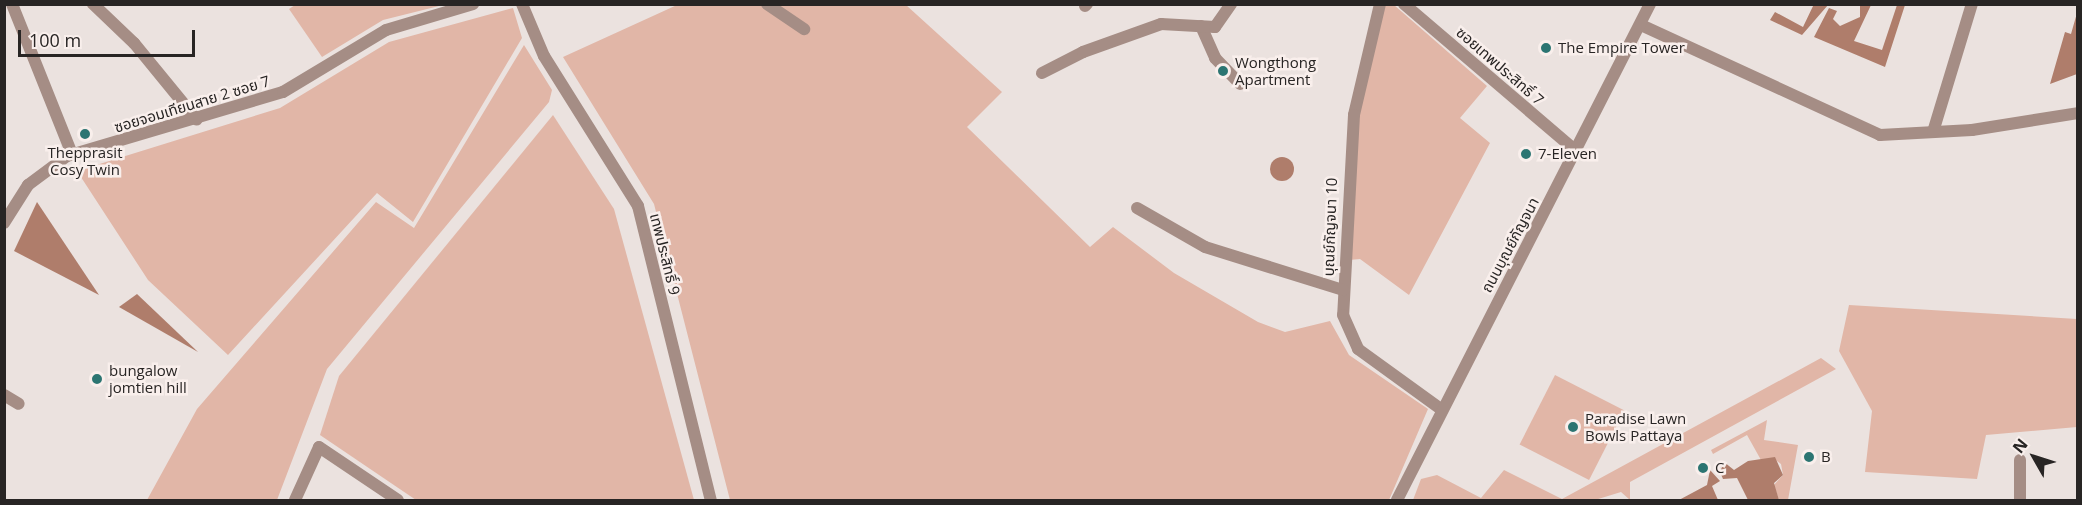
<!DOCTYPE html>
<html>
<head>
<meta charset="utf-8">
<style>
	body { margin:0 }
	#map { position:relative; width:2082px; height:505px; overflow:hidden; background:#ebe2df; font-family:"Open Sans","Noto Sans Thai",sans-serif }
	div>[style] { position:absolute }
	.green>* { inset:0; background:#e1b6a7; transform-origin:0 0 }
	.water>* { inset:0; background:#af7d6b }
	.round { border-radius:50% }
	.minor>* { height:12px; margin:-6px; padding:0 6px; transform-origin:6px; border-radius:6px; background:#a58d85 }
	.dots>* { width:16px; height:16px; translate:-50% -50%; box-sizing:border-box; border:3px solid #f9efec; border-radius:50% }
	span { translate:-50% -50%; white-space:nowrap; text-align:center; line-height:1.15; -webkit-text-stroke:5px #f9efec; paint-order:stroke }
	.poi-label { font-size:15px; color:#282524 }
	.left { translate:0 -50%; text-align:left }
	.street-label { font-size:15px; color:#282524 }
	.frame { position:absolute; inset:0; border:6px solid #282524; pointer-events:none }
	.north { position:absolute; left:2004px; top:427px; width:60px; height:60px; -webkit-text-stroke:4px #f9efec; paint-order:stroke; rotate:309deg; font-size:16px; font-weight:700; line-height:24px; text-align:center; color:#282524 }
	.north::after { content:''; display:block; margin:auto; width:21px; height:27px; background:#282524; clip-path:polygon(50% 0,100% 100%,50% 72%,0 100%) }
	.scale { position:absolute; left:18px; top:30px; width:177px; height:27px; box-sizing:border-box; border:3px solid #282524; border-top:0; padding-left:8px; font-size:18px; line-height:21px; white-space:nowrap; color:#282524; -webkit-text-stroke:4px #f9efec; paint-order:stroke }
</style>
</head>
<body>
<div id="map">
	<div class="green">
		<i style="clip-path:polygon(295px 5px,295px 4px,443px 5px,383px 20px,322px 57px,289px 9px)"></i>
		<i style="clip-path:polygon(677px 5px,906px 5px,1002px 92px,967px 127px,1090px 247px,1113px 227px,1174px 273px,1258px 322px,1285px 332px,1330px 321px,1349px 355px,1428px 409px,1389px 500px,730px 500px,654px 204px,563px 57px)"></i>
		<i style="clip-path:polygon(1384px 5px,1394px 5px,1487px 86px,1460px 118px,1490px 143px,1409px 295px,1360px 259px,1349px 260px,1356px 122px)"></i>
		<i style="clip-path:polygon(513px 8px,522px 38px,413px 222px,377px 193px,228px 355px,148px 280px,77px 171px,280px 108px,389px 42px)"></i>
		<i style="clip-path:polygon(524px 45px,552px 90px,549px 102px,327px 369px,277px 500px,147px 500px,197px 409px,376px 202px,414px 228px)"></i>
		<i style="clip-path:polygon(553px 115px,614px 209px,694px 500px,416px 500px,320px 435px,339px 376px)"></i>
		<i style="clip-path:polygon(1849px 305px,2077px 319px,2077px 427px,1986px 435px,1977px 479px,1865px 472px,1872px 411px,1839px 351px)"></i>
		<i style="clip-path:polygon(1821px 358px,1836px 369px,1630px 482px,1630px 500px,1621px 492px,1595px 500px,1413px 500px,1421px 479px,1437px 475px,1481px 498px,1504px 470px,1562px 499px)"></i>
		<i style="left:1555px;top:375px;width:78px;height:78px;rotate:27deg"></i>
		<i style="clip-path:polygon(1767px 420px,1764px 440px,1798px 445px,1788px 500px,1779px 500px,1774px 485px,1783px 475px,1781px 464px,1773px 458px,1761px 460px,1747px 435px,1713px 454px,1711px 450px)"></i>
	</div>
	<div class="water">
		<i style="clip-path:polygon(1814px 4px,1828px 5px,1802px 35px,1770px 20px,1775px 12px,1803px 27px)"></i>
		<i style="clip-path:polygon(1871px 5px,1854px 41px,1882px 50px,1897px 5px,1905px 5px,1885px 67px,1814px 37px,1829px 8px,1837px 11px,1833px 19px,1840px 26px,1860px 17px,1860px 6px)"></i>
		<i style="clip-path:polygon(2077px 13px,2077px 74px,2050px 84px,2065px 32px,2071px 34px)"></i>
		<i class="round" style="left:1270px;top:157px;width:24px;height:24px"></i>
		<i style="clip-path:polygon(37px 202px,99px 295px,14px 251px)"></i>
		<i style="clip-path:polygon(137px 294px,198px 352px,119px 307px)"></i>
		<i style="clip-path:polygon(1775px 457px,1783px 475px,1774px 483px,1779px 500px,1748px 500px,1737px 478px,1723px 479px,1720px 472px,1724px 462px,1734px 470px,1748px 461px)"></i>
		<i style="clip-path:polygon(1710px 470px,1720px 481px,1712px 486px,1718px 500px,1679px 500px,1707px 485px)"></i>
	</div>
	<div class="minor">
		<i style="left:12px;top:4px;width:162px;rotate:68.2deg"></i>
		<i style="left:93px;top:4px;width:57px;rotate:43.6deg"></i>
		<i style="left:134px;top:43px;width:99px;rotate:50.7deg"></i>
		<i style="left:522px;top:4px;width:56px;rotate:67.1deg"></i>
		<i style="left:544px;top:56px;width:177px;rotate:57.9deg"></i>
		<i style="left:638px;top:206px;width:303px;rotate:76.1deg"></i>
		<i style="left:767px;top:4px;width:45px;rotate:34deg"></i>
		<i style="left:1380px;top:4px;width:114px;rotate:103.2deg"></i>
		<i style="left:1354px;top:115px;width:200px;rotate:93.1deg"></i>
		<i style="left:1343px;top:315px;width:37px;rotate:66deg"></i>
		<i style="left:1358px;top:349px;width:102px;rotate:35.9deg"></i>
		<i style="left:1404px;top:4px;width:226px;rotate:40.5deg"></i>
		<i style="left:1085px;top:6px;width:3px;rotate:-45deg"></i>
		<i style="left:1641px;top:25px;width:263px;rotate:24.7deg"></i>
		<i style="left:1880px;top:135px;width:92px;rotate:-3.1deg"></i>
		<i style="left:1972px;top:130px;width:107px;rotate:-9.1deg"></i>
		<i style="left:1201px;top:26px;width:35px;rotate:66deg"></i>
		<i style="left:1215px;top:58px;width:36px;rotate:46deg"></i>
		<i style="left:1042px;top:73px;width:46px;rotate:-27.1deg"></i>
		<i style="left:1083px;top:52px;width:83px;rotate:-19.7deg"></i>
		<i style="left:1161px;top:24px;width:54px;rotate:3.2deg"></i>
		<i style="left:1215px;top:27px;width:28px;rotate:-55deg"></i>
		<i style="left:1933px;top:132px;width:134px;rotate:-73.1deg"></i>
		<i style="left:1137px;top:208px;width:78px;rotate:29.8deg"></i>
		<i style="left:1205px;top:247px;width:145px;rotate:17.3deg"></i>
		<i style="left:4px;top:223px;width:45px;rotate:-57.7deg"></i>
		<i style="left:28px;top:185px;width:49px;rotate:-36.6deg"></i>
		<i style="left:67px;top:156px;width:225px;rotate:-16.5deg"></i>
		<i style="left:283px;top:92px;width:120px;rotate:-31deg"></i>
		<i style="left:386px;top:30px;width:91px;rotate:-16.6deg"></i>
		<i style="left:4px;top:395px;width:17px;rotate:31deg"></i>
		<i style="left:2020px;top:460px;width:40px;rotate:90deg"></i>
		<i style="left:295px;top:500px;width:58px;rotate:-65.6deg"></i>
		<i style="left:319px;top:447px;width:95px;rotate:33.9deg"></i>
		<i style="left:1397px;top:500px;width:557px;rotate:-62.97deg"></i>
	</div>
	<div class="dots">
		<i style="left:1546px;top:48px;background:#2c7572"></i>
		<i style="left:1223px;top:71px;background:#2c7572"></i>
		<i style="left:85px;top:134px;background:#2c7572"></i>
		<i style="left:1526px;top:154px;background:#2c7572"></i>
		<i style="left:97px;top:379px;background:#2c7572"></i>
		<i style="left:1573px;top:427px;background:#2c7572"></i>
		<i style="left:1809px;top:457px;background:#2c7572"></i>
		<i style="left:1703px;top:468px;background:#2c7572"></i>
	</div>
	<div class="poi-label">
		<span class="left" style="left:1558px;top:48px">The Empire Tower</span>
		<span class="left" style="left:1235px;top:71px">Wongthong<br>Apartment</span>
		<span style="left:85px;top:161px">Thepprasit<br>Cosy Twin</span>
		<span class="left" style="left:1538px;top:154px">7-Eleven</span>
		<span class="left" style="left:109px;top:379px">bungalow<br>jomtien hill</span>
		<span class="left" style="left:1585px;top:427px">Paradise Lawn<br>Bowls Pattaya</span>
		<span class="left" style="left:1821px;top:457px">B</span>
		<span class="left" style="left:1715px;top:468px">C</span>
	</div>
	<div class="street-label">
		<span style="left:1500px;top:66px;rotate:41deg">ซอยเทพประสิทธิ์ 7</span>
		<span style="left:192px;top:104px;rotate:-17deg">ซอยจอมเทียนสาย 2 ซอย 7</span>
		<span style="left:1330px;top:227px;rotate:-88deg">บุณย์กัญจนา 10</span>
		<span style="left:1510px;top:245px;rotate:-62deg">ถนนบุณย์กัญจนา</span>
		<span style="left:665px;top:254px;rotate:76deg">เทพประสิทธิ์ 9</span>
	</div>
	<div class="frame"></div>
	<div class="north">N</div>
	<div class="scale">100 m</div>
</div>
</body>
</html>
